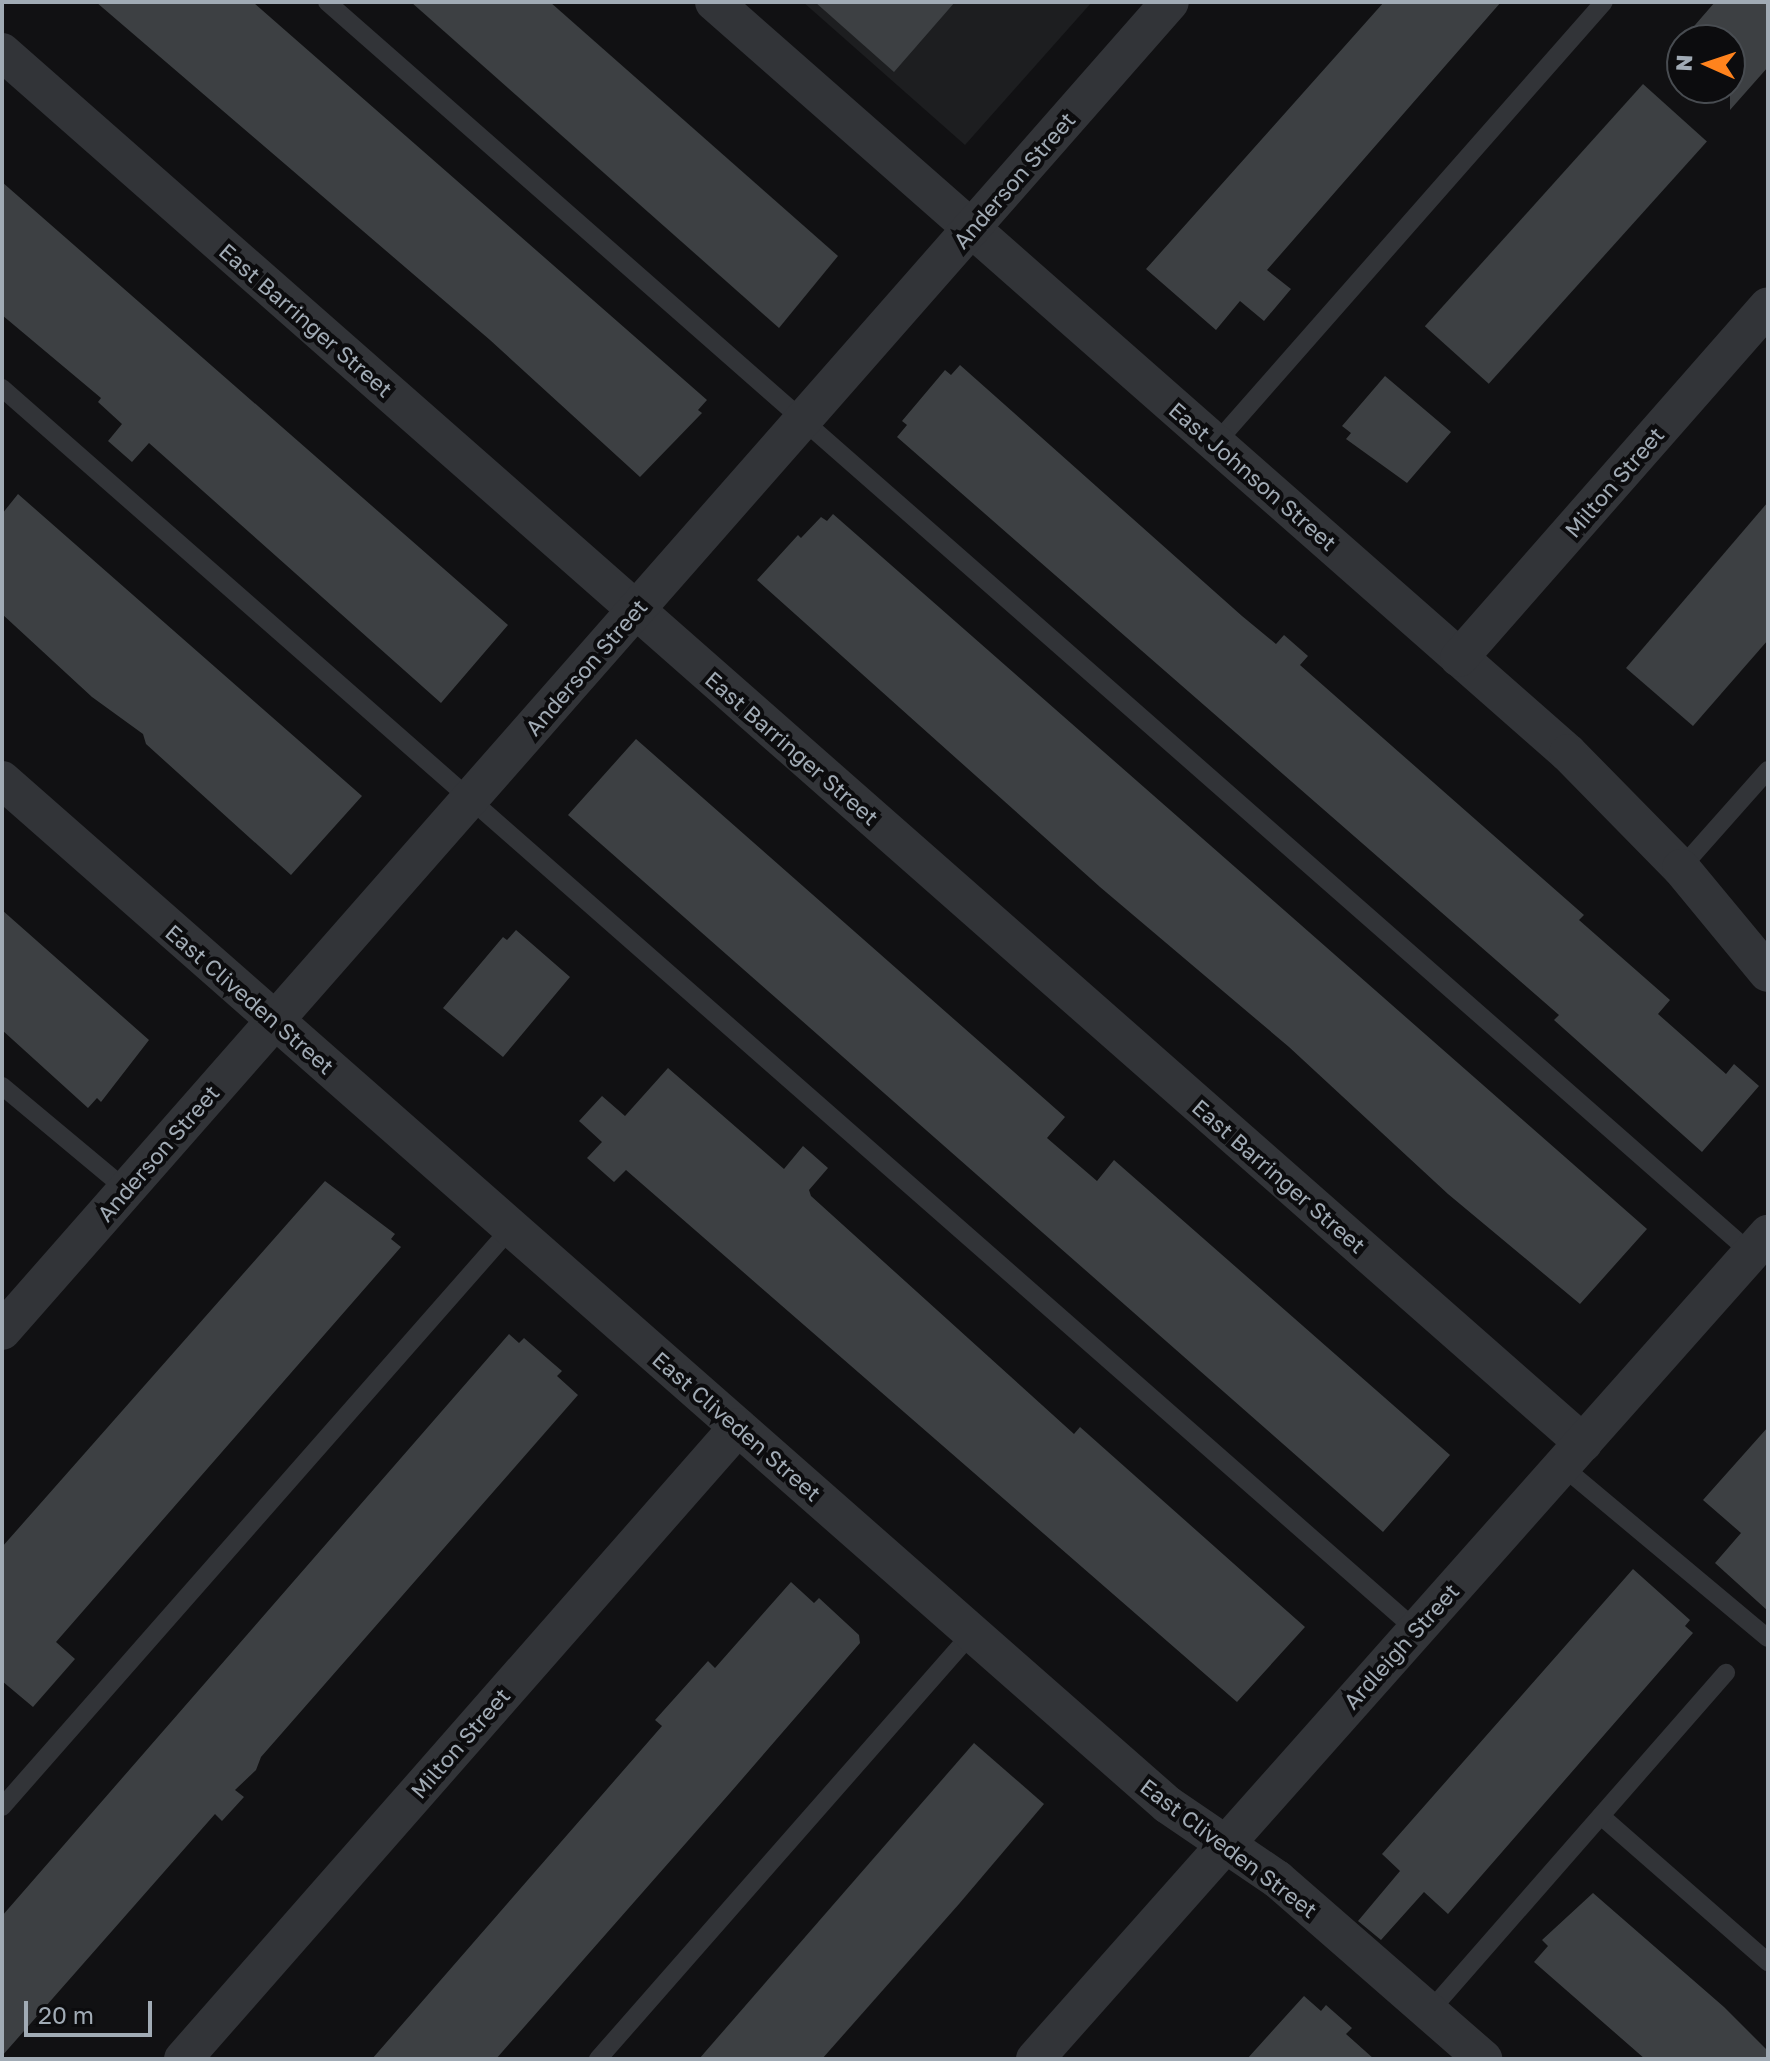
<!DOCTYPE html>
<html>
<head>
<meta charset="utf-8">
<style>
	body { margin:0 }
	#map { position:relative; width:1770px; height:2061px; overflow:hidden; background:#111113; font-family:"Golos Text",sans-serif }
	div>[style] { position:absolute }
	.built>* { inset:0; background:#1d1e20 }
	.building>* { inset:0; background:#3d4043; transform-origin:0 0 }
	.service>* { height:18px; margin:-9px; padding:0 9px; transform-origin:9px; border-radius:9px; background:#323438 }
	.minor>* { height:38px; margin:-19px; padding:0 19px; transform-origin:19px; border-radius:19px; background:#323438 }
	span { translate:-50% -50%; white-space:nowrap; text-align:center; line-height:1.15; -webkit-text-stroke:8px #0c0c0e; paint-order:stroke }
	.street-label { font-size:22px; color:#a1abb5 }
	.frame { position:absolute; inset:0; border:4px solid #a1abb5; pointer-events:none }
	.north { position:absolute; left:1666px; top:24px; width:80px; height:80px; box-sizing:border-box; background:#0c0c0e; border:2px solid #484c51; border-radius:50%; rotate:273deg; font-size:22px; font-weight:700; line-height:32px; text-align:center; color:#a1abb5 }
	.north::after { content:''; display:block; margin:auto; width:28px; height:36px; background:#ff831d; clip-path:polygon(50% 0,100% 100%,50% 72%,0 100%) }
	.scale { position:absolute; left:24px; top:2001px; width:128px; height:36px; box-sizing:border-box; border:4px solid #a1abb5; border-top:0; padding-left:10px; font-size:24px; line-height:28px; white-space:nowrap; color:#a1abb5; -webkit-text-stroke:6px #0c0c0e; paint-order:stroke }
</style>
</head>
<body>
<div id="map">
	<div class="built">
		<i style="clip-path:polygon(803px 2px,1092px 2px,965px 145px)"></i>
	</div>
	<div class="building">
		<i style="clip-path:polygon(96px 2px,253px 2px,707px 400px,698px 410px,702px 413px,640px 477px,490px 340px)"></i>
		<i style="clip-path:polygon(411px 2px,550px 2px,838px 256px,779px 328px)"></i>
		<i style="clip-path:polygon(815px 2px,955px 2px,894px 72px)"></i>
		<i style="clip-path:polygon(1384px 2px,1501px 2px,1267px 270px,1291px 289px,1264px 321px,1240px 301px,1216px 330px,1146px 269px)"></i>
		<i style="clip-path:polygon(1715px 2px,1768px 2px,1768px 67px,1730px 110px,1730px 40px,1682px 40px)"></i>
		<i style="left:1643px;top:84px;width:86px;height:326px;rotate:42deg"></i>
		<i style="clip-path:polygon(2px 182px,508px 625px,441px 703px,149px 443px,132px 462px,108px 441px,122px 424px,98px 402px,101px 398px,2px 315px)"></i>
		<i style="clip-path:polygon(960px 365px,1242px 616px,1276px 644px,1284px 635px,1308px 656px,1300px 665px,1584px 915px,1579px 920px,1670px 1000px,1658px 1014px,1726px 1074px,1734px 1064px,1759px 1086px,1702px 1152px,1554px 1020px,1559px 1015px,897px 437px,907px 425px,902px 421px,945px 370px,951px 375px)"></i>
		<i style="clip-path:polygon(1385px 376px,1451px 432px,1407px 483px,1346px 439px,1351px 433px,1342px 426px)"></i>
		<i style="clip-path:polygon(18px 494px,362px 796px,291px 875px,146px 744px,143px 734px,92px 697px,2px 614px,2px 514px)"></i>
		<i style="clip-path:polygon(1768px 502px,1768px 640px,1693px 726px,1626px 668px)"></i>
		<i style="clip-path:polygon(833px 514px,1647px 1229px,1580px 1304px,1448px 1194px,1289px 1047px,1100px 887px,757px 580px,798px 535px,801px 538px,821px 517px,827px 521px)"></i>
		<i style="clip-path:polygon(636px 739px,1065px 1117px,1047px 1138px,1097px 1181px,1114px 1160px,1450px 1455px,1383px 1532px,568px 815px)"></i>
		<i style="clip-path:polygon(2px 910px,149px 1040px,101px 1102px,97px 1098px,88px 1108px,2px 1030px)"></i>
		<i style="clip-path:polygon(516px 930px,570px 977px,503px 1057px,443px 1008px,503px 937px,507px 940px)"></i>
		<i style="clip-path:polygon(668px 1068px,784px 1169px,803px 1146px,828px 1168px,809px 1190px,811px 1196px,1074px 1434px,1080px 1427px,1305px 1627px,1237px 1702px,626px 1170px,614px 1182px,587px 1158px,602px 1142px,579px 1121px,602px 1096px,625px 1116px)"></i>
		<i style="clip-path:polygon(325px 1181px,395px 1234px,391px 1239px,401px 1247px,56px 1642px,75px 1659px,33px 1707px,2px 1681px,2px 1547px)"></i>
		<i style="clip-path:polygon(509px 1334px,519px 1343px,524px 1338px,548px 1359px,562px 1371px,557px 1376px,578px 1395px,261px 1757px,256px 1770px,235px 1790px,244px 1797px,222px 1821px,215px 1814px,2px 2056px,2px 1916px)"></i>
		<i style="clip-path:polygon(1768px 1427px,1768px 1611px,1715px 1563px,1741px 1533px,1703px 1500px)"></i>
		<i style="clip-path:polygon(1633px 1569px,1690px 1620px,1685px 1626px,1693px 1633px,1448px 1914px,1424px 1892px,1381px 1940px,1358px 1921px,1400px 1871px,1382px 1854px)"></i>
		<i style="clip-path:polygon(791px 1582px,814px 1603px,819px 1598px,859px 1635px,860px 1643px,730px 1793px,496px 2059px,372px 2059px,662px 1726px,655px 1720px,708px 1661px,715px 1668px)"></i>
		<i style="clip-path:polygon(974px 1743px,1044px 1804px,959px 1904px,822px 2059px,699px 2059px)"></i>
		<i style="clip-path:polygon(1593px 1893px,1724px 2007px,1768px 2051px,1768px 2059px,1645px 2059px,1534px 1962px,1548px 1946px,1542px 1940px)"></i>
		<i style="clip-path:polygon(1304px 1996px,1321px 2011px,1326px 2005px,1352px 2028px,1346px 2034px,1374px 2059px,1247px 2059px)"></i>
	</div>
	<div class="service">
		<i style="left:327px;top:2px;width:1895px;rotate:41.3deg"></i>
		<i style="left:2px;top:388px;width:1882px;rotate:41.29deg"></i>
		<i style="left:1216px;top:443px;width:587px;rotate:-48.66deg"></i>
		<i style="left:1681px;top:868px;width:131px;rotate:-48.4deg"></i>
		<i style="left:2px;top:1086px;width:163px;rotate:39.8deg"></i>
		<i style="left:1562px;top:1466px;width:268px;rotate:39.9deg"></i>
		<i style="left:2px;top:1807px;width:771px;rotate:-48.68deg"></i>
		<i style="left:1601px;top:1816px;width:222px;rotate:41.2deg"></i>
		<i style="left:1429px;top:2012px;width:451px;rotate:-48.8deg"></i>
		<i style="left:598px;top:2059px;width:567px;rotate:-48.72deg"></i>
	</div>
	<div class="minor">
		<i style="left:714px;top:2px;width:1137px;rotate:41.33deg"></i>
		<i style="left:1568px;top:753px;width:161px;rotate:45.5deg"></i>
		<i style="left:1681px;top:868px;width:136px;rotate:50.4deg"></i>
		<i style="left:2px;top:52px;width:2106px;rotate:41.34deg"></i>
		<i style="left:1459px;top:658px;width:468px;rotate:-48.7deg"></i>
		<i style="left:2px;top:780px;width:1552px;rotate:41.32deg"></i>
		<i style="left:1168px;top:1805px;width:132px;rotate:34.2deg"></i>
		<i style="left:1277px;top:1879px;width:274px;rotate:41.1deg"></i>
		<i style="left:2px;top:1331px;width:1769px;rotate:-48.69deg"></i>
		<i style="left:183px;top:2059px;width:841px;rotate:-48.71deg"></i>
		<i style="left:1035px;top:2059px;width:1104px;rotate:-48.38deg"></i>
	</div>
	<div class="street-label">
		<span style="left:1014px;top:180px;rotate:-49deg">Anderson Street</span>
		<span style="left:306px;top:320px;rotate:41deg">East Barringer Street</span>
		<span style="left:1253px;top:476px;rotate:41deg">East Johnson Street</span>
		<span style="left:1614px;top:482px;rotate:-49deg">Milton Street</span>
		<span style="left:586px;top:667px;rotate:-49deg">Anderson Street</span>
		<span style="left:792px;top:748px;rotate:41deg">East Barringer Street</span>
		<span style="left:250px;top:999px;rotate:41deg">East Cliveden Street</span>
		<span style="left:158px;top:1153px;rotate:-49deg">Anderson Street</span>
		<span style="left:1279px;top:1176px;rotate:41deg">East Barringer Street</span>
		<span style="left:737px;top:1426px;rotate:41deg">East Cliveden Street</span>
		<span style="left:1401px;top:1646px;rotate:-48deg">Ardleigh Street</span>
		<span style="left:460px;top:1743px;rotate:-49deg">Milton Street</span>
		<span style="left:1229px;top:1848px;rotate:37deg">East Cliveden Street</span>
	</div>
	<div class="frame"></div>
	<div class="north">N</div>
	<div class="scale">20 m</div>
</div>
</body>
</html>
